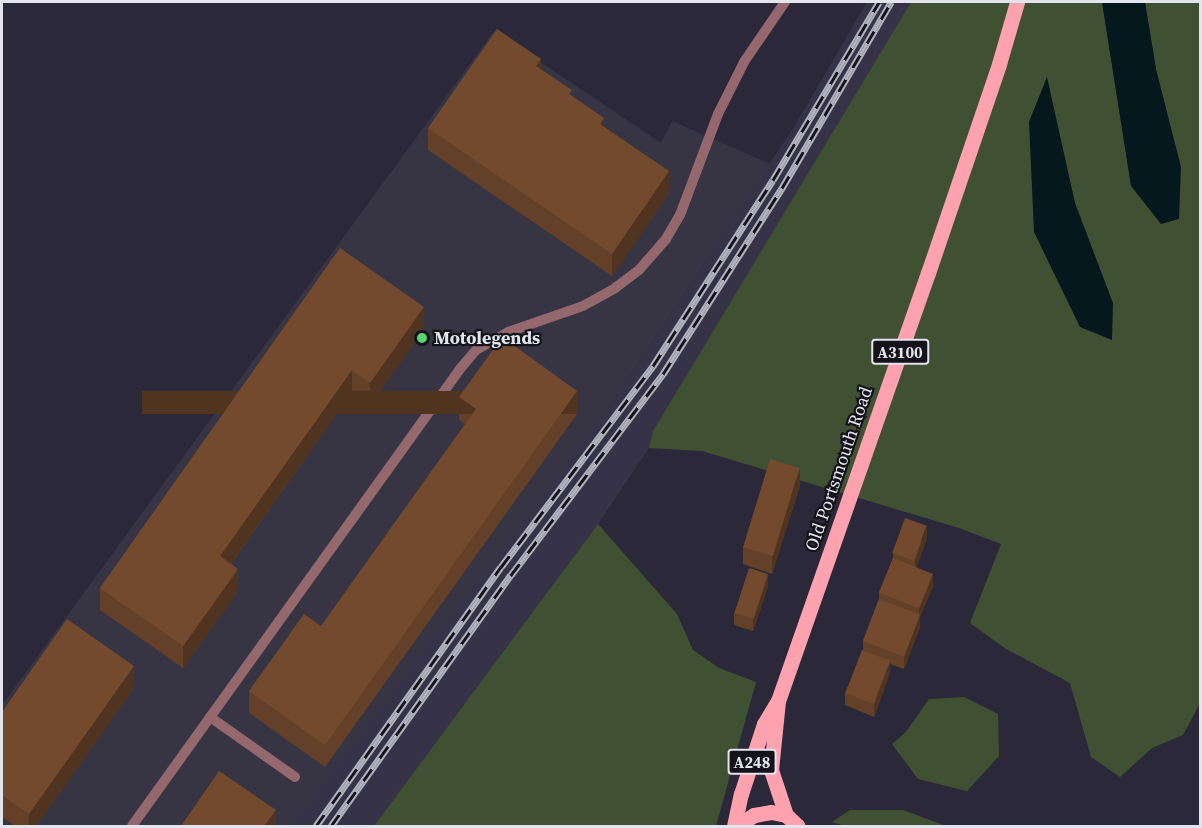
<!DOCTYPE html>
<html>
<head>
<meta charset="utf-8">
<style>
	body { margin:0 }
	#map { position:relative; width:1202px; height:828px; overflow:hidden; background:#2b2939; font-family:"Source Serif 4",serif }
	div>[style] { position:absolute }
	.commercial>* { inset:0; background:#373444 }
	.built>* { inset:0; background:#363348 }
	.green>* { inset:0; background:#405133 }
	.water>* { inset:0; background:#05181d }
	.service>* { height:10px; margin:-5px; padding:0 5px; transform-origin:5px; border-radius:5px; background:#95686d }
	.primary>* { height:15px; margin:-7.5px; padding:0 7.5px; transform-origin:7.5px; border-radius:7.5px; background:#ffa2af }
	.rail>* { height:7px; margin-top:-3.5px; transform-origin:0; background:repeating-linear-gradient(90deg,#14131a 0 14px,#b2b2bd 0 28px); box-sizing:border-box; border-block:2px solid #b2b2bd }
	.wall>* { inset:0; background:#644028 }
	.shaded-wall>* { inset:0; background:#513420; transform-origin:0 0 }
	.building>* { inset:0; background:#744a2e; transform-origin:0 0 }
	.dots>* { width:16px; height:16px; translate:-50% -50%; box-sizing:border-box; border:3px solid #14131a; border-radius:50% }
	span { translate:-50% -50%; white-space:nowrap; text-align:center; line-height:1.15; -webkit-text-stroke:4.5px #14131a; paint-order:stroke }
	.shield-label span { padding:2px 4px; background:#14131a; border:2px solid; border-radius:4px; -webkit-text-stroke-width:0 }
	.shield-label { font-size:16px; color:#e4e4ee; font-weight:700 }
	.poi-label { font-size:18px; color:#e4e4ee; font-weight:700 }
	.left { translate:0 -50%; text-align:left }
	.street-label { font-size:18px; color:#e4e4ee }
	.frame { position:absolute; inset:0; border:3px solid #e4e4ee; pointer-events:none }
</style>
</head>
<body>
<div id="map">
	<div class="commercial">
		<i style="clip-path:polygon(494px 31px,661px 143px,672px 121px,770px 164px,613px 402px,298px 826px,2px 826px,2px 705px)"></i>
	</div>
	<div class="built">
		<i style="clip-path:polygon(867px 2px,911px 2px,653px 431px,649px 448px,598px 524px,374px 826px,290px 826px,613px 402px,794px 127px)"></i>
	</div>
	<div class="green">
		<i style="clip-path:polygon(evenodd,911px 2px,1102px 2px,1131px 185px,1156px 69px,1145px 2px,1200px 2px,1200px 703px,1183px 735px,1152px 748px,1120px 777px,1091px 757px,1070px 683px,1006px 649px,970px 623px,1001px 544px,959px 528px,702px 451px,649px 448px,653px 431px,911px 2px,1047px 78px,1061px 146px,1075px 203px,1029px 122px,1047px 78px)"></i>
		<i style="clip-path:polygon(598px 524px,677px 614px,693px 650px,719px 668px,756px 682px,716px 826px,374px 826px)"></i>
		<i style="clip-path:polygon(964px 697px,998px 714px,999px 756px,967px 791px,918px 779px,892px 744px,906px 732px,929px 699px)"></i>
		<i style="clip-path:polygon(850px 810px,903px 810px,946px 826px,845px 826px,832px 822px)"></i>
	</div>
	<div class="water">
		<i style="clip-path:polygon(1102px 2px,1145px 2px,1156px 69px,1181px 167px,1179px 219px,1161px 224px,1131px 186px)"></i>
		<i style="clip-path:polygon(1047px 77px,1075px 203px,1113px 303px,1112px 340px,1080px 327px,1034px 232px,1029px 122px)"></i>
	</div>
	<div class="service">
		<i style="left:210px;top:717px;width:104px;rotate:35.2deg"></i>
		<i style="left:132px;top:826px;width:563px;rotate:-54.33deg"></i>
		<i style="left:460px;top:369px;width:25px;rotate:-50deg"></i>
		<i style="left:476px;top:350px;width:37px;rotate:-29deg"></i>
		<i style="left:508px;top:332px;width:79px;rotate:-19.1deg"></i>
		<i style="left:583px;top:306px;width:37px;rotate:-29deg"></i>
		<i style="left:615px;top:288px;width:30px;rotate:-37deg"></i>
		<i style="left:639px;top:270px;width:41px;rotate:-48.9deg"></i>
		<i style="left:666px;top:239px;width:28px;rotate:-60deg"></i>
		<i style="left:680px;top:215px;width:108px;rotate:-69.4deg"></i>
		<i style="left:718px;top:114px;width:58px;rotate:-63.4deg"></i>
		<i style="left:744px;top:62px;width:73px;rotate:-55.7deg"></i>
	</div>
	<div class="primary">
		<i style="left:786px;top:815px;width:47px;rotate:-108.4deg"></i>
		<i style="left:771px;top:770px;width:69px;rotate:-84.2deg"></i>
		<i style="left:778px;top:701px;width:454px;rotate:-70.7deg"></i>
		<i style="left:928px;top:273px;width:221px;rotate:-71.2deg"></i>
		<i style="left:999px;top:64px;width:65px;rotate:-73.8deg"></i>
		<i style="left:734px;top:826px;width:33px;rotate:-78deg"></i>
		<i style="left:741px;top:794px;width:74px;rotate:-71.8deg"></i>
		<i style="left:764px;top:724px;width:27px;rotate:-59deg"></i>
		<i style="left:737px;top:826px;width:20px;rotate:-33deg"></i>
		<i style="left:754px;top:815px;width:17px;rotate:-10deg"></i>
		<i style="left:771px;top:812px;width:15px;rotate:11deg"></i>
		<i style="left:786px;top:815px;width:16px;rotate:43deg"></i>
	</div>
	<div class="rail">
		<i style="left:316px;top:826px;width:318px;rotate:-54.5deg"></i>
		<i style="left:501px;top:567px;width:252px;rotate:-52.9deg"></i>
		<i style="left:653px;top:366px;width:221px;rotate:-57.2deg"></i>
		<i style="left:773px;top:180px;width:207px;rotate:-59.2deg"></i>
		<i style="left:331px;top:826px;width:309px;rotate:-54.4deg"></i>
		<i style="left:511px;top:575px;width:252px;rotate:-52.9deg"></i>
		<i style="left:663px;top:374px;width:221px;rotate:-57.4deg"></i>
		<i style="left:782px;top:188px;width:216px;rotate:-59.6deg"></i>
	</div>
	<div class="wall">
		<i style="clip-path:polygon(541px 69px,572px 96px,604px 127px,669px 193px,612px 276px,428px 150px,428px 128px)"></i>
		<i style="clip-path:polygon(340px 248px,424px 329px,370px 405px,352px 392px,231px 564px,238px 591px,183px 668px,100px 610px,100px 588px)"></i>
		<i style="clip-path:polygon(459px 397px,577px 414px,325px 767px,249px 713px,249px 691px,321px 626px,465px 424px,459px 420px)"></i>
		<i style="clip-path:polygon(800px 486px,772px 574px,743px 564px,743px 547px)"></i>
		<i style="clip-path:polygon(927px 538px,916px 568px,933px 586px,920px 617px,920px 627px,904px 669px,890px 664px,890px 673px,874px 717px,845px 705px,845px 693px,863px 651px,863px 641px,879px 599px,879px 592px,893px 558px,893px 553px)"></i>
		<i style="clip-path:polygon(768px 586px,753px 631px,734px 625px,734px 613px)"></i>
		<i style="clip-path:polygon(134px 688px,36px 826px,15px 826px,2px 817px,2px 712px)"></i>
	</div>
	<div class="shaded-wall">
		<i style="clip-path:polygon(541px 59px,541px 81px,536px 66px)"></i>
		<i style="clip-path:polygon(604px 118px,604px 141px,600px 124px)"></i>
		<i style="clip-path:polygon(669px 171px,669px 193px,612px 276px,612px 254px)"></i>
		<i style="clip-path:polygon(424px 307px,424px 329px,370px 405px,370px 383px)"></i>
		<i style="clip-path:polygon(352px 370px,352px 392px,220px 579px,220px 556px)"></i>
		<i style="left:577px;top:391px;width:23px;height:435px;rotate:90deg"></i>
		<i style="clip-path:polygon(800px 468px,800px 486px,772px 574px,772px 556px)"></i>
		<i style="clip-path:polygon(927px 526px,927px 538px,915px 572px,915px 560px)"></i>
		<i style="clip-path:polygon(238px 569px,238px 591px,183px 668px,183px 646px)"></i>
		<i style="clip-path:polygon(768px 574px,768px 586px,753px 631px,753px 619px)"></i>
		<i style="clip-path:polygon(933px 574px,933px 586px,920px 617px,920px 627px,904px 669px,904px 657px,919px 617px,919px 608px)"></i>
		<i style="clip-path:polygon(890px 661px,890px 673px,874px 717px,874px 705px)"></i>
		<i style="clip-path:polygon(134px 666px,134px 688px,36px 826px,29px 826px,29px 814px)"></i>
		<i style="clip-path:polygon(276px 810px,276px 826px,264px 826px)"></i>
	</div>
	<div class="building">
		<i style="clip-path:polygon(497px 29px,541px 59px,536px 66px,572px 90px,569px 94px,604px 118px,600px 124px,669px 171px,612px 254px,428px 128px)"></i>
		<i style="clip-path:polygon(340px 248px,424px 307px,370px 383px,352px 370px,220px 556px,238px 569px,183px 646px,100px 588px)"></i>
		<i style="clip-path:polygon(502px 337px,577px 391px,325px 745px,249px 691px,304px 614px,321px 626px,476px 409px,459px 397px)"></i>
		<i style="left:770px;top:459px;width:31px;height:92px;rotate:17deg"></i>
		<i style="left:905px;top:518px;width:23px;height:37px;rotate:20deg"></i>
		<i style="left:893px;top:558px;width:43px;height:37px;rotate:22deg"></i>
		<i style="left:749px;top:568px;width:20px;height:47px;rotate:18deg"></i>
		<i style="left:879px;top:599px;width:44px;height:45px;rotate:21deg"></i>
		<i style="clip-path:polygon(67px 619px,134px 666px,29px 814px,2px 795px,2px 712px)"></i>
		<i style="left:862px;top:650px;width:30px;height:46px;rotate:21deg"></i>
		<i style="clip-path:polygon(219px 771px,276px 810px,264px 826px,181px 826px)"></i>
	</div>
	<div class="dots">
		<i style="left:422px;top:338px;background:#58d570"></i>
	</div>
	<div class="shield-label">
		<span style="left:900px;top:352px">A3100</span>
		<span style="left:752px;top:762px">A248</span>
	</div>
	<div class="poi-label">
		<span class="left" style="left:434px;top:338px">Motolegends</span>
	</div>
	<div class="street-label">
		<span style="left:839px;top:469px;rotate:-71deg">Old Portsmouth Road</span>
	</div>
	<div class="frame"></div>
</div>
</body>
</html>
